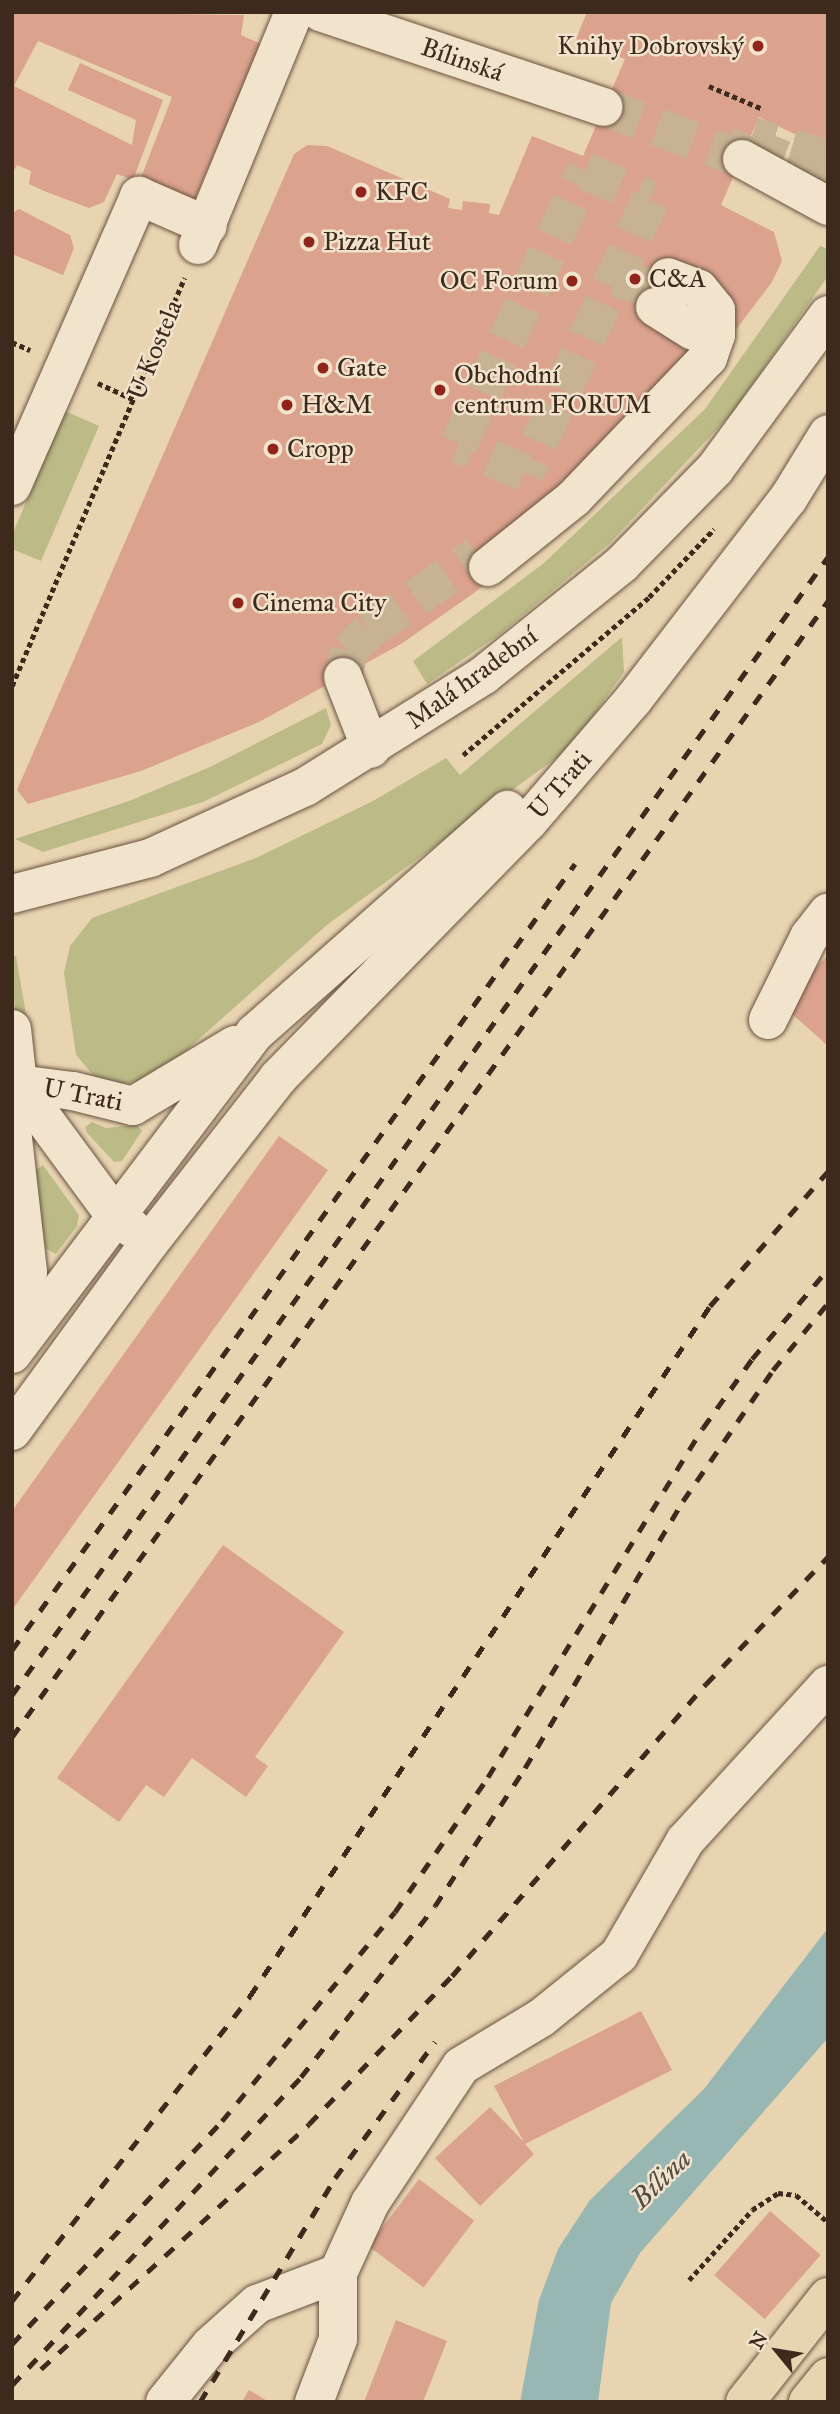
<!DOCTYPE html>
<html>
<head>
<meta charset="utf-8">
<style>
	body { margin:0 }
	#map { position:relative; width:840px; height:2414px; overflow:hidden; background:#e9d4b1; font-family:"IM FELL Great Primer",serif }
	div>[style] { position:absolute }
	.green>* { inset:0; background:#bcbb87 }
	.water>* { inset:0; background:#98b7b2 }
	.building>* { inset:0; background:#dba28d; transform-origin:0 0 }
	.minor-tunnel>* { height:38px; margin-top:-19px; transform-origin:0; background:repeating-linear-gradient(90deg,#c7b293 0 38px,transparent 0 57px) }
	.path>* { height:4.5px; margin-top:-2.25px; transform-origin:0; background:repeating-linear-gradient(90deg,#3d2a1c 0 5px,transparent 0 8.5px) }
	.roads { filter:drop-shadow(0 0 2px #685441) drop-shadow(0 0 2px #685441) }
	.minor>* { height:38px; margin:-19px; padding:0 19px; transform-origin:19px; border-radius:19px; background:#f1e3cc }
	.major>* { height:38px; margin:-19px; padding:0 19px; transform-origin:19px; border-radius:19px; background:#e9d4b1 }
	.rail>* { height:5px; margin-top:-2.5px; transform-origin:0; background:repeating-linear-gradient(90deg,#3d2a1c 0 12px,transparent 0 24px) }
	.dots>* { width:19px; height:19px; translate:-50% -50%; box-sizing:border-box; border:4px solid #f1e3cc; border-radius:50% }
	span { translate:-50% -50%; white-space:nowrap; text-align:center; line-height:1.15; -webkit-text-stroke:5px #f1e3cc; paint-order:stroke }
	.poi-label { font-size:26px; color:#3d2a1c }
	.right { translate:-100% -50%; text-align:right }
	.left { translate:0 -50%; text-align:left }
	.street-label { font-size:26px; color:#3d2a1c }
	.water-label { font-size:28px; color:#544d42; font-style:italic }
	.frame { position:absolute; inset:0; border:14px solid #3d2a1c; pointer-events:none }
	.north { position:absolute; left:742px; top:2316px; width:70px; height:70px; -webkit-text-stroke:5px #f1e3cc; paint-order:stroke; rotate:300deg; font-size:19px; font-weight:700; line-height:28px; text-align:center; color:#3d2a1c }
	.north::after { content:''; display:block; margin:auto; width:24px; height:32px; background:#3d2a1c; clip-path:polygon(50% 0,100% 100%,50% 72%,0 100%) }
</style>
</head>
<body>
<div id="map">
	<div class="green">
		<i style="clip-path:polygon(820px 246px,828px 249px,828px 276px,733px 412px,610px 543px,500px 634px,427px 684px,413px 661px,544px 563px,705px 409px)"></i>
		<i style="clip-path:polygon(65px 411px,99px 426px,41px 561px,12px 549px,12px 535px)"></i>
		<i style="clip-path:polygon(622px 637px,624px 672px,570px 748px,328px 924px,162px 1072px,143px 1081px,111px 1085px,93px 1075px,76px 1055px,64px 973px,70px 946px,92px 918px,256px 858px,373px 801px,446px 758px,460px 775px)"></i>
		<i style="clip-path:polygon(326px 708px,331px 725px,322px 744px,203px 802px,43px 852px,15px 839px,129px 801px,210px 767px)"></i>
		<i style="clip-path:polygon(16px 956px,33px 1055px,25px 1070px,12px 989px,12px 957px)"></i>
		<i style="clip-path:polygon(92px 1122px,106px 1128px,137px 1125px,142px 1131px,122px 1161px,114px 1162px,87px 1133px,85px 1127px)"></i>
		<i style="clip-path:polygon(43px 1165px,79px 1215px,77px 1226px,56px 1254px,46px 1249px,33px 1172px)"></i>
	</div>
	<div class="water">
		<i style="clip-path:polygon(828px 1928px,828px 2038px,640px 2253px,611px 2303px,598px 2402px,520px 2402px,539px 2300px,558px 2249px,590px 2200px,704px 2089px)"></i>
	</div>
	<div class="building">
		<i style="clip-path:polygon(12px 12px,244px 15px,241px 35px,261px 44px,192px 206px,139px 183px,172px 97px,38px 41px,14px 86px,132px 145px,136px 120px,68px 90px,80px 63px,163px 100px,133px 180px,117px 174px,104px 202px,89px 208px,44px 191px,29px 184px,31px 171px,17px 165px,12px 174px)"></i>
		<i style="clip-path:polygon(587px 12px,828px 12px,828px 150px,759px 117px,721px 205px,774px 232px,782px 261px,772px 282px,716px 356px,543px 538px,474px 593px,401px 644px,259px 722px,141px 771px,28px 804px,17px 790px,294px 154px,307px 145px,327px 146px,450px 199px,448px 208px,462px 210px,463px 201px,490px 204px,489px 213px,499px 215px,532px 136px,583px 156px,625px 59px,576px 39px)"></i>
		<i style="clip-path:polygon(19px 209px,70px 235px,74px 248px,63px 275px,12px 254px,12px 213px)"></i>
		<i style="clip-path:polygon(828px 955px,828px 1046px,782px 1005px)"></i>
		<i style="clip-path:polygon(279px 1136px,328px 1170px,12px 1610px,12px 1511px)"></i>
		<i style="clip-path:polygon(223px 1545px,344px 1632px,255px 1757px,268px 1766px,246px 1797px,192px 1758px,164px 1797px,146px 1785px,119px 1822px,57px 1778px)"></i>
		<i style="clip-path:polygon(641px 2011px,672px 2070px,525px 2144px,534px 2154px,480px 2206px,435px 2158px,490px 2107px,524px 2142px,494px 2086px)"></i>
		<i style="left:419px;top:2179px;width:69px;height:84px;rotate:37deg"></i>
		<i style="left:770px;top:2211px;width:67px;height:85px;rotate:41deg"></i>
		<i style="clip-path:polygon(396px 2320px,447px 2341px,423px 2402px,364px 2402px)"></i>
		<i style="clip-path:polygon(249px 2390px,269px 2402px,242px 2402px)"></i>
	</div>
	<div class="minor-tunnel">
		<i style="left:604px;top:107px;width:147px;rotate:20.6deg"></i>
		<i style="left:828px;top:159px;width:79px;rotate:-163.2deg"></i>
		<i style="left:752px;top:136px;width:10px;rotate:114deg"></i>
		<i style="left:748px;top:145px;width:87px;rotate:22.4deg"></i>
		<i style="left:585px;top:171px;width:71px;rotate:24deg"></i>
		<i style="left:650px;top:200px;width:300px;rotate:114.6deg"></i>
		<i style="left:525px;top:473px;width:72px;rotate:-156.3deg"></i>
		<i style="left:459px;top:444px;width:301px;rotate:-65.2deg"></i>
		<i style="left:615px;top:278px;width:49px;rotate:15.5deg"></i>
		<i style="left:343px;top:677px;width:27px;rotate:-77deg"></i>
		<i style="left:349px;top:651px;width:29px;rotate:-46deg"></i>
		<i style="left:369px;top:630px;width:132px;rotate:-34.5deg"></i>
	</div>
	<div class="path">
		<i style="left:709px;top:86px;width:59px;rotate:23.1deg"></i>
		<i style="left:12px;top:342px;width:20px;rotate:24deg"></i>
		<i style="left:98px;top:383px;width:41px;rotate:24.7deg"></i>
		<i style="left:12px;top:686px;width:443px;rotate:-67.1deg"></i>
		<i style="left:463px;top:755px;width:244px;rotate:-40.3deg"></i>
		<i style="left:649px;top:597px;width:94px;rotate:-46.3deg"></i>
		<i style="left:689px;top:2280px;width:94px;rotate:-48deg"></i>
		<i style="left:752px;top:2210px;width:31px;rotate:-33deg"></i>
		<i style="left:778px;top:2193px;width:18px;rotate:6deg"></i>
		<i style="left:796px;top:2195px;width:42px;rotate:40.2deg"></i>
	</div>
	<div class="roads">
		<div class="minor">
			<i style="left:320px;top:12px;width:299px;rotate:18.5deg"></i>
			<i style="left:742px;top:159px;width:98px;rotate:28.7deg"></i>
			<i style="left:198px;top:245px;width:252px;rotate:-67.6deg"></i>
			<i style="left:655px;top:307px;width:45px;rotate:32.3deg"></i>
			<i style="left:12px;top:486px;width:317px;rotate:-66.3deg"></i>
			<i style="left:139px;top:196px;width:75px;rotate:23.5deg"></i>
			<i style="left:488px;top:567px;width:110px;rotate:-38.7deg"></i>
			<i style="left:574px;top:498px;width:194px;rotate:-46.3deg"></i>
			<i style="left:708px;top:358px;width:24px;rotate:-71deg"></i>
			<i style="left:716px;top:335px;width:25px;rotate:-90deg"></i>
			<i style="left:716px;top:310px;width:27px;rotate:-129deg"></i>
			<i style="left:699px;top:289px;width:33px;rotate:-159deg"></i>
			<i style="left:343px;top:677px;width:77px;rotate:68.7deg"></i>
			<i style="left:12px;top:894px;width:143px;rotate:-14.6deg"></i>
			<i style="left:150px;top:858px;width:170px;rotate:-24.6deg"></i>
			<i style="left:305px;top:787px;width:211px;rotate:-32deg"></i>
			<i style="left:484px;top:675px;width:177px;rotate:-38.8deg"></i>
			<i style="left:622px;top:564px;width:133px;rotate:-45.6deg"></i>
			<i style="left:715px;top:469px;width:191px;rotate:-53.7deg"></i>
			<i style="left:768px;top:1020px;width:93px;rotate:-63.7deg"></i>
			<i style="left:809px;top:937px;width:31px;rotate:-52deg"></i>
			<i style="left:12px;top:1029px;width:55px;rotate:83.8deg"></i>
			<i style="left:18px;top:1084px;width:162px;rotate:53.6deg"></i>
			<i style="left:114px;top:1214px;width:23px;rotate:38deg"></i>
			<i style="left:18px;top:1084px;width:55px;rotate:7.3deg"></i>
			<i style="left:73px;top:1091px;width:62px;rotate:14deg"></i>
			<i style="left:133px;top:1106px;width:119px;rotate:-30.9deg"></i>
			<i style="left:12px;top:1129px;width:144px;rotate:83.6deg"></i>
			<i style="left:28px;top:1272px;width:59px;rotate:105.7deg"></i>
			<i style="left:12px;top:1354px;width:403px;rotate:-52.9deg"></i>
			<i style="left:255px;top:1033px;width:337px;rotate:-41.5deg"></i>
			<i style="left:12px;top:1431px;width:234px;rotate:-53.9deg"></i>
			<i style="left:150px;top:1242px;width:208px;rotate:-52deg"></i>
			<i style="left:278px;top:1078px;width:358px;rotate:-45.7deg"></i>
			<i style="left:528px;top:822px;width:161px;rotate:-49.3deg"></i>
			<i style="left:633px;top:700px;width:254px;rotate:-52.4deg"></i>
			<i style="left:788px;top:499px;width:76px;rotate:-58.4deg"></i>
			<i style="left:165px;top:2402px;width:72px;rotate:-51.2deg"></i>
			<i style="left:210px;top:2346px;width:63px;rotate:-41.8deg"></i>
			<i style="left:257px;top:2304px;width:87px;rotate:-20.9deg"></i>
			<i style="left:314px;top:2402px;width:67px;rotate:-69.1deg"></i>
			<i style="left:338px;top:2339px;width:66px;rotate:-90deg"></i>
			<i style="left:338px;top:2273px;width:77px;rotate:-65.4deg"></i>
			<i style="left:370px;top:2203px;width:164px;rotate:-56.4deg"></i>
			<i style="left:461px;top:2066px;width:93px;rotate:-31deg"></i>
			<i style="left:541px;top:2018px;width:100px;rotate:-38.9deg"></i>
			<i style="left:619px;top:1955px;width:132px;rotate:-59.9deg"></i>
			<i style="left:685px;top:1841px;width:212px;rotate:-47.5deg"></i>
		</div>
		<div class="major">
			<i style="left:745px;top:2402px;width:134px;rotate:-51.7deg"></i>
			<i style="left:808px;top:2402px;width:32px;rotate:-51deg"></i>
		</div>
	</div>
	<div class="rail">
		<i style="left:12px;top:1650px;width:967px;rotate:-54.39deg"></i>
		<i style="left:12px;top:1695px;width:1400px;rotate:-54.36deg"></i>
		<i style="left:12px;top:1737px;width:1399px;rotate:-54.31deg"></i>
		<i style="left:12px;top:2301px;width:387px;rotate:-52deg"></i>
		<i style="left:250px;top:1996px;width:829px;rotate:-56.31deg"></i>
		<i style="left:710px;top:1306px;width:179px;rotate:-48.8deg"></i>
		<i style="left:12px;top:2344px;width:306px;rotate:-46.7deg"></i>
		<i style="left:222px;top:2121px;width:271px;rotate:-50.4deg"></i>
		<i style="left:395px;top:1912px;width:164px;rotate:-55.4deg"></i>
		<i style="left:488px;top:1777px;width:410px;rotate:-58.4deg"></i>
		<i style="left:703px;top:1428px;width:85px;rotate:-54.6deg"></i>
		<i style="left:752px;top:1359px;width:118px;rotate:-49.8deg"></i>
		<i style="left:41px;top:2369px;width:363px;rotate:-42.4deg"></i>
		<i style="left:309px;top:2124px;width:206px;rotate:-46deg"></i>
		<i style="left:452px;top:1976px;width:387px;rotate:-49deg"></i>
		<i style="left:706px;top:1684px;width:176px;rotate:-46.2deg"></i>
		<i style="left:12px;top:2385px;width:422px;rotate:-46.8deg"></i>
		<i style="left:301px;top:2077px;width:217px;rotate:-51.9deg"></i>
		<i style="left:435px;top:1906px;width:165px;rotate:-56.9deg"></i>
		<i style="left:525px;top:1768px;width:310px;rotate:-59.4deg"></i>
		<i style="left:683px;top:1501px;width:159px;rotate:-55.5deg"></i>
		<i style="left:773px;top:1370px;width:87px;rotate:-50.6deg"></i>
		<i style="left:200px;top:2402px;width:262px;rotate:-58.9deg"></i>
		<i style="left:335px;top:2178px;width:169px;rotate:-53.7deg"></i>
	</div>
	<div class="dots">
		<i style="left:758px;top:46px;background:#8f2418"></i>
		<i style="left:361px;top:192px;background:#8f2418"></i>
		<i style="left:309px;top:242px;background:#8f2418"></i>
		<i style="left:635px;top:279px;background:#8f2418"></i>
		<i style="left:572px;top:281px;background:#8f2418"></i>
		<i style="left:323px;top:368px;background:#8f2418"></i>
		<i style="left:440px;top:390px;background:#8f2418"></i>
		<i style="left:287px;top:405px;background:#8f2418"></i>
		<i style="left:273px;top:449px;background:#8f2418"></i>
		<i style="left:238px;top:603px;background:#8f2418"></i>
	</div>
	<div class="poi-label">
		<span class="right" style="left:744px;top:46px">Knihy Dobrovský</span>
		<span class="left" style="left:375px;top:192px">KFC</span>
		<span class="left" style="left:323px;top:242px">Pizza Hut</span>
		<span class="left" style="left:649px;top:279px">C&amp;A</span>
		<span class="right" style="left:558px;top:281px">OC Forum</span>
		<span class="left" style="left:337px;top:368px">Gate</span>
		<span class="left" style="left:454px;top:390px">Obchodní<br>centrum FORUM</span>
		<span class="left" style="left:301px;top:405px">H&amp;M</span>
		<span class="left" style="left:287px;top:449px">Cropp</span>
		<span class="left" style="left:252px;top:603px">Cinema City</span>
	</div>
	<div class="street-label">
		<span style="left:462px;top:60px;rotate:19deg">Bílinská</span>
		<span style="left:155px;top:350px;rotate:-68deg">U Kostela</span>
		<span style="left:472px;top:678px;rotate:-36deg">Malá hradební</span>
		<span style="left:560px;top:785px;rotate:-49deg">U Trati</span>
		<span style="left:83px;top:1095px;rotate:11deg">U Trati</span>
	</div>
	<div class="water-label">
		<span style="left:661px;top:2179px;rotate:-44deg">Bílina</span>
	</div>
	<div class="frame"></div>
	<div class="north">N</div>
</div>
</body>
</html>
